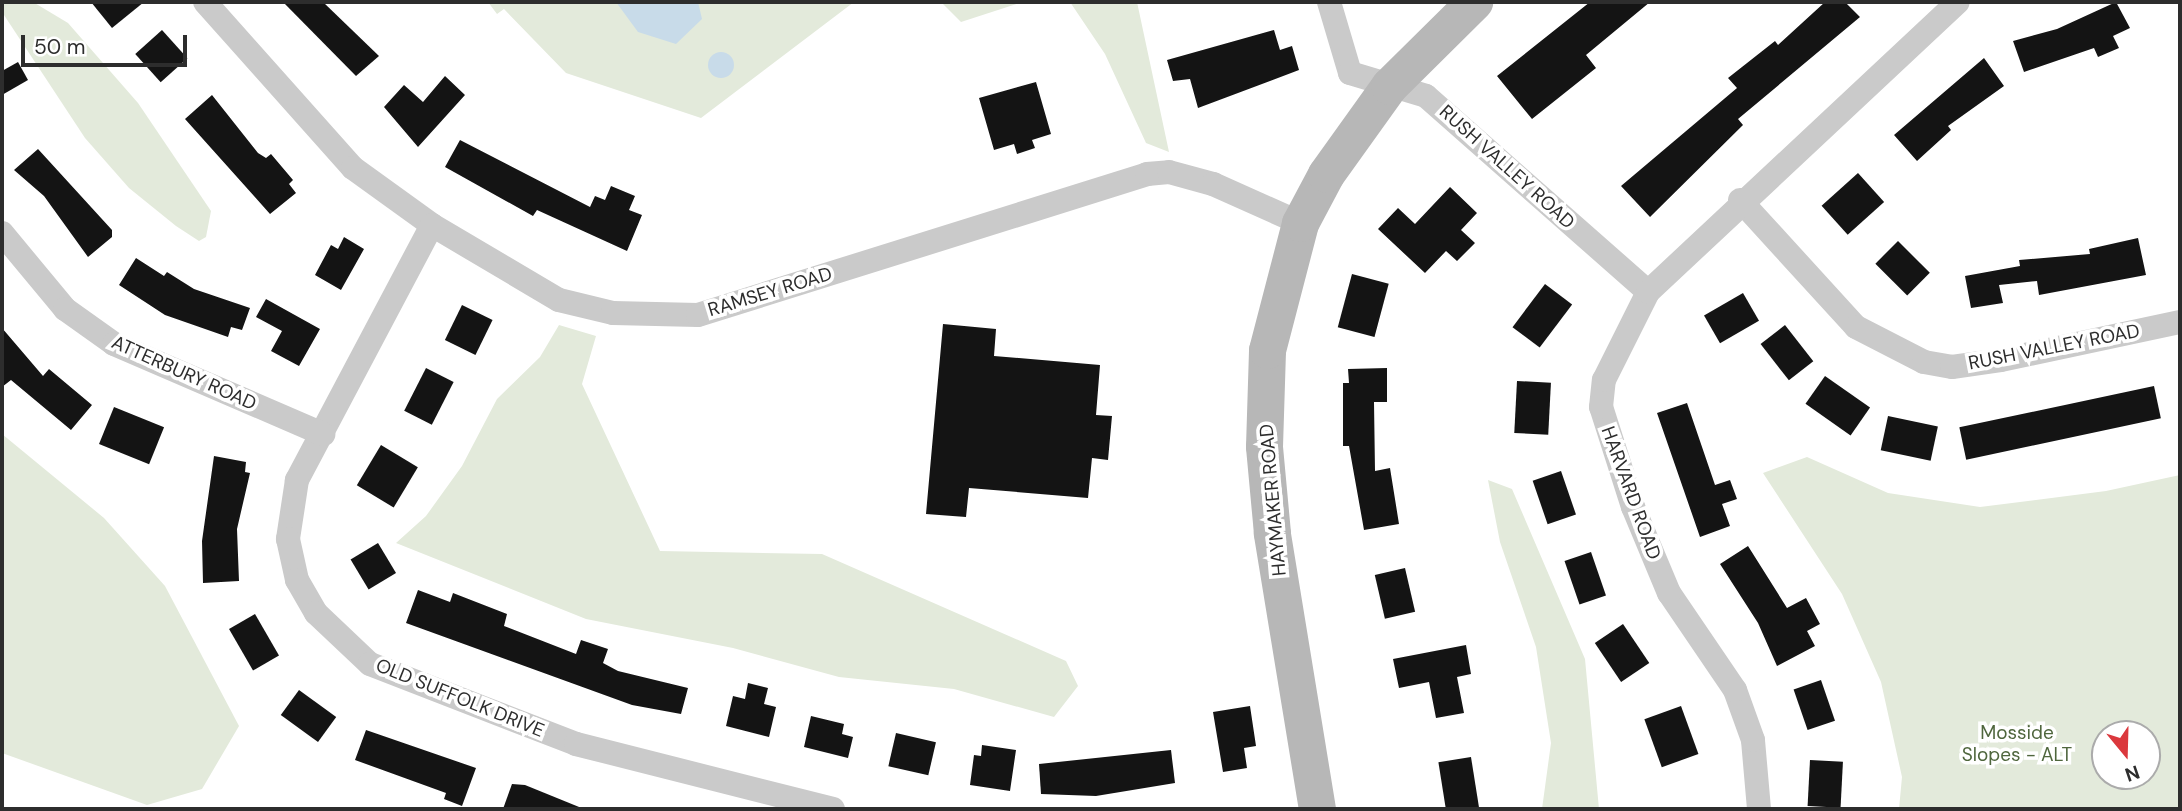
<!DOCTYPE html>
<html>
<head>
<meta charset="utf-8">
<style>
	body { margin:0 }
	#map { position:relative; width:2182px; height:811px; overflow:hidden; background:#fff; font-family:"DM Sans",sans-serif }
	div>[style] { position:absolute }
	.green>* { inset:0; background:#e3eadb }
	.water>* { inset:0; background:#c8dbe9 }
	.round { border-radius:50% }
	.building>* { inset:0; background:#141414; transform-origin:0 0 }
	.minor>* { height:24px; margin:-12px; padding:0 12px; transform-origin:12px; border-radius:12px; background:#cacaca }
	.secondary>* { height:37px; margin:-18.5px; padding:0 18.5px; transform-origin:18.5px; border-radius:18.5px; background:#b7b7b7 }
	span { translate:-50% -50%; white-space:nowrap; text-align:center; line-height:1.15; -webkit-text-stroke:7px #fff; paint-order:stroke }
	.street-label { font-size:19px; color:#2d2d2d }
	.park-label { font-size:19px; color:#4f663d }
	.frame { position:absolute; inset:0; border:4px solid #2d2d2d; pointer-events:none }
	.north { position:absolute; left:2091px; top:720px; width:70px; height:70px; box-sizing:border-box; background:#fff; border:2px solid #ababab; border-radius:50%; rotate:161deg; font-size:19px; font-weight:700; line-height:28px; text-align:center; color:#2d2d2d }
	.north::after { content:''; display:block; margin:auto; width:24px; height:32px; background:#db383d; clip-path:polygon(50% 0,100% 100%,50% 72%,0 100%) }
	.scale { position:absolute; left:21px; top:35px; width:166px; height:32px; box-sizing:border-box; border:4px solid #2d2d2d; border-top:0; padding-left:9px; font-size:21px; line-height:24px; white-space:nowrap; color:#2d2d2d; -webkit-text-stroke:5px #fff; paint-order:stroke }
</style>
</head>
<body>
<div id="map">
	<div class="green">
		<i style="clip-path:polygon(2px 2px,33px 2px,68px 23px,138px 103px,211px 211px,206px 237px,199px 241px,176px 226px,129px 188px,85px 138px,2px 12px)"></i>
		<i style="clip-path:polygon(488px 2px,854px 2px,701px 118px,566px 73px,504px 9px,497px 14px)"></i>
		<i style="clip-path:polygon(941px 2px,1023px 2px,961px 22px)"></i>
		<i style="clip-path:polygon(1070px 2px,1137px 2px,1169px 152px,1146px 143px,1105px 54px)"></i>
		<i style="clip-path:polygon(559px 325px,596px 336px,582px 384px,660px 551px,822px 554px,1066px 661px,1078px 686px,1054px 717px,954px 689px,839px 677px,733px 648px,586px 619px,396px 543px,426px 516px,462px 466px,497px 399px,540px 357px)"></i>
		<i style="clip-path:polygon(2px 434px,104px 518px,165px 586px,239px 726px,202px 789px,147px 805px,2px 753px)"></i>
		<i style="clip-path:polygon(evenodd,1807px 457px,1888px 493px,1980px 507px,2106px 491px,2180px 475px,2180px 809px,1899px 809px,1902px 777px,1881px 682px,1842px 594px,1763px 473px,1807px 457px,2105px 734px,2147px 734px,2147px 776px,2105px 776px,2105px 734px)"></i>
		<i style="clip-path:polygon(1488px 480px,1512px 489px,1585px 659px,1599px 809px,1542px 809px,1551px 743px,1536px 647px,1500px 542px)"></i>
	</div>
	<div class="water">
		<i style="clip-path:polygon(616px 2px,698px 2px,702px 19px,676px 44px,638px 32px)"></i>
		<i class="round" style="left:708px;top:52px;width:26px;height:26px"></i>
	</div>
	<div class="building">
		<i style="clip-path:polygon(91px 2px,144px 2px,112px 28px)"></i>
		<i style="clip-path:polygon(283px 2px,323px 2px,379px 56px,356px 76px)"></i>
		<i style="clip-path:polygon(1590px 2px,1650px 2px,1586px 55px,1596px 68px,1532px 119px,1497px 76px)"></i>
		<i style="clip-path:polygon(1825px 2px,1845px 2px,1860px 17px,1738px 119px,1743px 125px,1650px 217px,1621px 186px,1737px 88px,1728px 78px,1775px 41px,1778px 45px)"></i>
		<i style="clip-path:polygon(2116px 2px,2130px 28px,2113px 36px,2119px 48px,2098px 57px,2094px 48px,2024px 72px,2013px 41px,2057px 29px)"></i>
		<i style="left:162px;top:30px;width:38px;height:36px;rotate:48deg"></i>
		<i style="clip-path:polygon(1274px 30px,1280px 50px,1292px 46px,1299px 70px,1198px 108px,1190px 79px,1173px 81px,1167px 60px)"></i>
		<i style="clip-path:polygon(1984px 58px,2004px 86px,1948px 126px,1951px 130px,1917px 161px,1894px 135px)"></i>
		<i style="clip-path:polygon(18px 62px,28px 80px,2px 95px,2px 71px)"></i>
		<i style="clip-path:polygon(445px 76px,465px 95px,418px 147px,384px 107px,404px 85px,423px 102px)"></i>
		<i style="clip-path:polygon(1036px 82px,1051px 134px,1032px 140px,1035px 148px,1017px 154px,1014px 144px,994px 150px,979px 98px)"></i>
		<i style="clip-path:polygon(212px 95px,258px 153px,266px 158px,271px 154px,293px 180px,289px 184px,296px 193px,270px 214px,185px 119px)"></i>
		<i style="clip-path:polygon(460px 140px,590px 207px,595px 196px,605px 200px,611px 186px,635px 196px,629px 210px,642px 215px,627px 251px,537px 210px,533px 216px,445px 167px)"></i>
		<i style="clip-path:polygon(38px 149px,112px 230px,112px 237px,88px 257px,44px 196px,14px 170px)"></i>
		<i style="left:1858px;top:173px;width:39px;height:49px;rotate:48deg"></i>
		<i style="clip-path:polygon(1450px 187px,1477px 213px,1461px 230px,1475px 243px,1457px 261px,1446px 251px,1425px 273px,1378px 229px,1398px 208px,1415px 224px)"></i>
		<i style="clip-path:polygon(344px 237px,364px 249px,341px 290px,315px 275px,331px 245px,338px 249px)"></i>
		<i style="clip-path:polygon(2138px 238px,2146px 275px,2039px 295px,2037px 281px,1999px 285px,2003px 303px,1971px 308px,1965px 276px,2020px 266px,2019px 260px,2090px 254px,2089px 249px)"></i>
		<i style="left:1898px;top:241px;width:45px;height:32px;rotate:45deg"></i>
		<i style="clip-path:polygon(136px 258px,164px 276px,167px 272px,194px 289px,250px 308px,242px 330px,231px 327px,228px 337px,165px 315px,119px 285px)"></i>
		<i style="left:1352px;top:274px;width:38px;height:55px;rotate:15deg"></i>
		<i style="left:1545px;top:284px;width:34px;height:54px;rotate:37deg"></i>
		<i style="left:1743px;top:293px;width:32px;height:45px;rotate:60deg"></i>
		<i style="clip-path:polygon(266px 299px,320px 329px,299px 366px,271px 351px,282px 331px,256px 317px)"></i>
		<i style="left:462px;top:305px;width:34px;height:39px;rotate:26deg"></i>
		<i style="clip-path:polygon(943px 324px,996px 329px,994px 356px,1100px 365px,1096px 415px,1112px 416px,1108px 460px,1092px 458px,1088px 498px,969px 488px,966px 517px,926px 514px)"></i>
		<i style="left:1785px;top:325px;width:46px;height:31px;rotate:52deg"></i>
		<i style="clip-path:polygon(2px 328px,43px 376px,49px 369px,92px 405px,71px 430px,11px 380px,2px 387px)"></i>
		<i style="left:426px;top:368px;width:31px;height:48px;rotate:27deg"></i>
		<i style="clip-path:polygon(1387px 368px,1387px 402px,1374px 402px,1375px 471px,1390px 468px,1399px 524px,1364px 530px,1349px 446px,1343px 446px,1343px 383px,1349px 383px,1348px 369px)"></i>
		<i style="left:1825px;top:376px;width:55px;height:34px;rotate:35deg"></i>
		<i style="left:1517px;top:381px;width:34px;height:52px;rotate:3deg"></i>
		<i style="left:2154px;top:386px;width:33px;height:199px;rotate:78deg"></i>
		<i style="clip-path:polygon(1687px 403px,1715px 485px,1730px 480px,1737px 499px,1722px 504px,1730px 526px,1700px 537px,1657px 413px)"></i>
		<i style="left:114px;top:407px;width:54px;height:40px;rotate:22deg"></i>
		<i style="left:1888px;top:416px;width:51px;height:35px;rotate:12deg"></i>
		<i style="left:381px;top:445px;width:43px;height:47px;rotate:31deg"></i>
		<i style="clip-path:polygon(214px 456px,246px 462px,245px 472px,250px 473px,237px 529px,239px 581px,203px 583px,202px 541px)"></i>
		<i style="left:1561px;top:471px;width:46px;height:30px;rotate:71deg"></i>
		<i style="left:378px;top:543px;width:35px;height:32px;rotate:59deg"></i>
		<i style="clip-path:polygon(1748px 546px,1787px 608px,1806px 598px,1820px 624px,1807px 631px,1815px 646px,1777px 666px,1758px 623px,1720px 564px)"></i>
		<i style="left:1591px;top:552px;width:46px;height:28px;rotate:71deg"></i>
		<i style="left:1405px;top:568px;width:45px;height:31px;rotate:77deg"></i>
		<i style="clip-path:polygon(418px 590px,450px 602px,453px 593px,507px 614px,504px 626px,576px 654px,581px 640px,608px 649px,603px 663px,618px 671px,688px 688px,681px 714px,632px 705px,406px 623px)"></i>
		<i style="left:255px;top:614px;width:48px;height:30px;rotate:60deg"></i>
		<i style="left:1623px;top:624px;width:47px;height:34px;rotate:56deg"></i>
		<i style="clip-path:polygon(1466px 645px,1471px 674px,1457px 677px,1464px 713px,1436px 718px,1429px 682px,1399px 688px,1393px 659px)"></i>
		<i style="left:1821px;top:680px;width:43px;height:29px;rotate:71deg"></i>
		<i style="clip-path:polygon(748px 683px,768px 688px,764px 704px,776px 707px,769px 737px,726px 726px,733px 696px,745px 699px)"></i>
		<i style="left:299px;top:690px;width:46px;height:31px;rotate:36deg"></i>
		<i style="clip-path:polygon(1250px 706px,1256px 746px,1244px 748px,1247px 768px,1223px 772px,1213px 712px)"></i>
		<i style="left:1681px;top:706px;width:51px;height:39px;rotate:70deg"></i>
		<i style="clip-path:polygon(811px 716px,844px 724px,842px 734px,853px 737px,848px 758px,804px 747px)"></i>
		<i style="clip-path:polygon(366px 730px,476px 768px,462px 806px,444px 799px,446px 793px,355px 760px)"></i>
		<i style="left:896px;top:733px;width:41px;height:34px;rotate:13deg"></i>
		<i style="clip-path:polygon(982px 745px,1016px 750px,1010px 791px,970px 785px,974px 755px,981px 756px)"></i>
		<i style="clip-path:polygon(1171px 750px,1175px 783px,1096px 796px,1041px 794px,1039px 764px)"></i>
		<i style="left:1471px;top:757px;width:53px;height:33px;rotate:81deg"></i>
		<i style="left:1810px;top:760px;width:33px;height:46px;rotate:3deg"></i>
		<i style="clip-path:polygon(512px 784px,525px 785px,584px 809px,503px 809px)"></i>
	</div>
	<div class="minor">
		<i style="left:205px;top:2px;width:222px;rotate:48.3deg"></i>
		<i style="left:353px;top:168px;width:97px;rotate:35.8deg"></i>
		<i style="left:432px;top:225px;width:147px;rotate:30.6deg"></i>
		<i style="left:559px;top:300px;width:56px;rotate:13.5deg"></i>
		<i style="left:613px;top:313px;width:85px;rotate:1.3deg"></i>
		<i style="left:698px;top:315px;width:471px;rotate:-17.4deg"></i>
		<i style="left:1147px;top:174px;width:22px;rotate:-5deg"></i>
		<i style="left:1169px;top:172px;width:46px;rotate:15.3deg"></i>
		<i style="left:1213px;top:184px;width:95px;rotate:24.1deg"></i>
		<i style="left:1329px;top:2px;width:74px;rotate:73.5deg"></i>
		<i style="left:1350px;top:73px;width:79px;rotate:16.8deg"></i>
		<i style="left:1426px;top:96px;width:296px;rotate:41.4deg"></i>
		<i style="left:1740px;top:200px;width:172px;rotate:47.6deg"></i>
		<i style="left:1856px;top:327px;width:76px;rotate:27.2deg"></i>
		<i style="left:1924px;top:362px;width:28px;rotate:10deg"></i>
		<i style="left:1952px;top:367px;width:49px;rotate:-8.1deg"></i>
		<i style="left:2001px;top:360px;width:183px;rotate:-12deg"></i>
		<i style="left:432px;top:225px;width:289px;rotate:117.9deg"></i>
		<i style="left:297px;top:480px;width:60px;rotate:98.7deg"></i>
		<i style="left:288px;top:539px;width:42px;rotate:77.6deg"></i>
		<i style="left:297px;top:580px;width:38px;rotate:60deg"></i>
		<i style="left:316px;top:613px;width:74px;rotate:43.4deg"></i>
		<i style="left:370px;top:664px;width:221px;rotate:21.2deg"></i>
		<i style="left:576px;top:744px;width:265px;rotate:14.2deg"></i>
		<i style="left:2px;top:233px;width:99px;rotate:50.3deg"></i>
		<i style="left:65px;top:309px;width:60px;rotate:35.5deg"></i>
		<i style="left:114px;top:344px;width:228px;rotate:23.3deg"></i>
		<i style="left:1759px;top:809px;width:69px;rotate:-95deg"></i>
		<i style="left:1753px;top:740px;width:53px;rotate:-109.8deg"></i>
		<i style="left:1735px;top:690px;width:117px;rotate:-124.2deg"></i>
		<i style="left:1669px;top:593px;width:93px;rotate:-112.7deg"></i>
		<i style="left:1633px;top:507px;width:105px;rotate:-107.7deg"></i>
		<i style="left:1601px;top:407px;width:27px;rotate:-84deg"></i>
		<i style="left:1604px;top:380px;width:98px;rotate:-63.4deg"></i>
		<i style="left:1648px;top:292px;width:424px;rotate:-43.1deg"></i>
	</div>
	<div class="secondary">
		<i style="left:1317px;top:809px;width:280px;rotate:-99.3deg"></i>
		<i style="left:1272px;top:533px;width:87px;rotate:-95.3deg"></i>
		<i style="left:1264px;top:446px;width:96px;rotate:-88.2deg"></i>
		<i style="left:1267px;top:350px;width:131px;rotate:-75.4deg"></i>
		<i style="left:1300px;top:223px;width:55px;rotate:-62deg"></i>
		<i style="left:1326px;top:174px;width:108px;rotate:-54.4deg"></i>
		<i style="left:1389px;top:86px;width:120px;rotate:-44.7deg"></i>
	</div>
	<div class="street-label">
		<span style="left:1507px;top:167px;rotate:42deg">RUSH VALLEY ROAD</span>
		<span style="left:770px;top:292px;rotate:-17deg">RAMSEY ROAD</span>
		<span style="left:2054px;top:347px;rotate:-11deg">RUSH VALLEY ROAD</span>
		<span style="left:184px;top:373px;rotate:24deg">ATTERBURY ROAD</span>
		<span style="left:1631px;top:493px;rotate:70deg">HARVARD ROAD</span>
		<span style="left:1273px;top:500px;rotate:-95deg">HAYMAKER ROAD</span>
		<span style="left:460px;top:698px;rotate:22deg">OLD SUFFOLK DRIVE</span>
	</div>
	<div class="park-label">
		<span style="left:2017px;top:744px">Mosside<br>Slopes - ALT</span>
	</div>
	<div class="frame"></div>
	<div class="north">N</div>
	<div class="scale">50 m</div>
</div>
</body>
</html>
